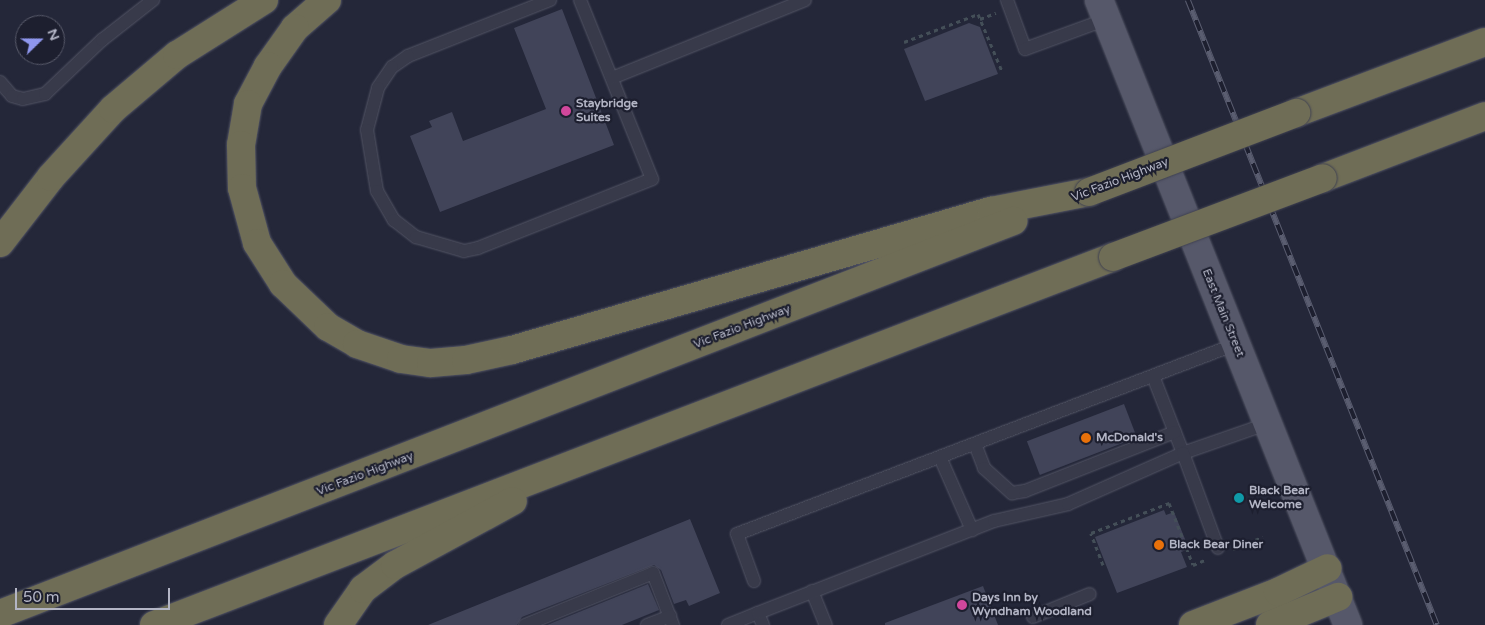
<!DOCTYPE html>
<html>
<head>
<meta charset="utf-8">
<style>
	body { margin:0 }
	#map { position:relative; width:1485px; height:625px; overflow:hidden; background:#242739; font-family:"Varela Round",sans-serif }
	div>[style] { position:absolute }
	.building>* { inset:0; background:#414459; transform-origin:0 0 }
	.path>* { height:3px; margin-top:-1.5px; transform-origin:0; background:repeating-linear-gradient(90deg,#444f58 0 4px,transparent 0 8px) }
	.roads { filter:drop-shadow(0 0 1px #535565) drop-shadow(0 0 1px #535565) }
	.lane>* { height:12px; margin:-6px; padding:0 6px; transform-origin:6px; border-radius:6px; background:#383a4a }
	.primary>* { height:28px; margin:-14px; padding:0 14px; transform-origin:14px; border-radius:14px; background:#56586a }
	.highway>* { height:28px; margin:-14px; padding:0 14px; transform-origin:14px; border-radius:14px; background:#6f6d56 }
	.rail>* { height:5.5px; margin-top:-2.75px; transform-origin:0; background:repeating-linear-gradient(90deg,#1d1f2f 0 11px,#5a5d70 0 22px); box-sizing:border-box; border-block:1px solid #5a5d70 }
	.bridges { filter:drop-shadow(0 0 1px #404252) drop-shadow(0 0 1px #404252) }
	.highway-bridge>* { height:28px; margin:-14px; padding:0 14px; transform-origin:14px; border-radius:14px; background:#6f6d56 }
	.dots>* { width:14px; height:14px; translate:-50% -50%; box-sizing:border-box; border:2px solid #1d1f2f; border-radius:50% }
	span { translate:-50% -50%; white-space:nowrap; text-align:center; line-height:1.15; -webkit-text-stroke:4.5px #1d1f2f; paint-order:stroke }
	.poi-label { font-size:12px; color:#b3b5c5; font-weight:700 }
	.left { translate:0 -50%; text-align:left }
	.street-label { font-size:12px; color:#b3b5c5 }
	.north { position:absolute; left:15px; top:15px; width:50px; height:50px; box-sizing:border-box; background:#1d1f2f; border:1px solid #595b6b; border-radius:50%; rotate:68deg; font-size:14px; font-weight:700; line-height:20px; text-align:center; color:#b3b5c5 }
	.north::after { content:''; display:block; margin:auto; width:18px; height:22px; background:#8f97ee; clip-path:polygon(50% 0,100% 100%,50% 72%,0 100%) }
	.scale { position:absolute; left:15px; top:588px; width:155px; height:22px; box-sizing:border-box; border:2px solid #b3b5c5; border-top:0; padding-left:6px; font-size:15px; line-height:18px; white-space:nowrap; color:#b3b5c5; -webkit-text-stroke:4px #1d1f2f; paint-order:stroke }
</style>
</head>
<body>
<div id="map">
	<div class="building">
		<i style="clip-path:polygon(562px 9px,614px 145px,440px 212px,410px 136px,432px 127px,429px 121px,452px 112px,463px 141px,546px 109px,514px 28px)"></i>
		<i style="clip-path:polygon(969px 23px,980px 27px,998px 74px,925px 101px,904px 49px)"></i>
		<i style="left:1124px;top:404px;width:36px;height:104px;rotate:69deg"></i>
		<i style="clip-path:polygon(1164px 510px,1166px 515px,1174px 512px,1189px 549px,1181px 552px,1187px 567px,1117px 593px,1095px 537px)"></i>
		<i style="clip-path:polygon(690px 519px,720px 593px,689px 606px,686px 600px,674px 604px,661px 570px,654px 565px,522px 617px,517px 625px,428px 625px)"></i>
		<i style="clip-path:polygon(648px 584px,659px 610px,622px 625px,547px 625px)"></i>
		<i style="clip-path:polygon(983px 586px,998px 625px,885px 625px,885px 623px)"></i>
	</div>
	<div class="path">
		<i style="left:980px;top:19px;width:17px;rotate:-21deg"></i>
		<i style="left:904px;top:42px;width:79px;rotate:-20.7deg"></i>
		<i style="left:978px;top:14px;width:62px;rotate:67.2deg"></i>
		<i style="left:1233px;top:549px;width:32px;rotate:-22deg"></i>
		<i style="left:1103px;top:565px;width:34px;rotate:-111deg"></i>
		<i style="left:1091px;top:533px;width:84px;rotate:-21deg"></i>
		<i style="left:1169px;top:503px;width:66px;rotate:68.8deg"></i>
		<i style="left:1193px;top:565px;width:15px;rotate:-23deg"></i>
	</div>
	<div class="roads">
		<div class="lane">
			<i style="left:550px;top:0;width:153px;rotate:158.5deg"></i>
			<i style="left:408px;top:56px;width:19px;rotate:145deg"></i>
			<i style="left:392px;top:67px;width:25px;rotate:124deg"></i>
			<i style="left:378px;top:88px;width:43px;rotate:104.7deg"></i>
			<i style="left:367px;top:130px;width:62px;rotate:80.7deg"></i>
			<i style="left:377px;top:191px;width:34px;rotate:60deg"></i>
			<i style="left:394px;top:220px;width:28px;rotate:38deg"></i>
			<i style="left:416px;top:237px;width:50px;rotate:16.3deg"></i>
			<i style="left:464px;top:251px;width:14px;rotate:-12deg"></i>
			<i style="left:478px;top:248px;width:187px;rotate:-21.6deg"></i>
			<i style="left:652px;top:179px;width:193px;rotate:-111.9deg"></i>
			<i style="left:1007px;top:0;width:52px;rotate:69.8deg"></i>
			<i style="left:1025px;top:49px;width:87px;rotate:-20.1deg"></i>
			<i style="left:612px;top:78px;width:208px;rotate:-22deg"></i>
			<i style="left:0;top:82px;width:18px;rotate:49deg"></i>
			<i style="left:12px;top:96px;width:11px;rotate:15deg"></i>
			<i style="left:23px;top:99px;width:23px;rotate:-13deg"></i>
			<i style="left:45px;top:94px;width:79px;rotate:-43.5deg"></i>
			<i style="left:102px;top:40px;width:65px;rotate:-38.1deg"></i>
			<i style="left:1153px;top:376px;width:83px;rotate:68.7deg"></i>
			<i style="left:1183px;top:453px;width:91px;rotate:-19.2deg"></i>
			<i style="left:975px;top:444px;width:26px;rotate:69deg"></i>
			<i style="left:984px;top:468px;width:38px;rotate:42deg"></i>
			<i style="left:1012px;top:493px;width:13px;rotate:-9deg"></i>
			<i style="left:1025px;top:491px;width:161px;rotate:-21.5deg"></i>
			<i style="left:940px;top:457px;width:80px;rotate:66.3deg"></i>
			<i style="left:754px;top:581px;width:50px;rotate:-109.9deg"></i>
			<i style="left:737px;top:534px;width:534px;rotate:-20.84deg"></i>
			<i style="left:812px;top:591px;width:37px;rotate:68deg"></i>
			<i style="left:1033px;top:617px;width:61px;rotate:-22deg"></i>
			<i style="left:525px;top:625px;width:138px;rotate:-22.1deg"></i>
			<i style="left:653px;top:573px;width:56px;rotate:69deg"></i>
			<i style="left:647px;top:625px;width:25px;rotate:-21deg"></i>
			<i style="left:728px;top:625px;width:32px;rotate:-22deg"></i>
			<i style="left:763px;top:625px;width:13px;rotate:-113deg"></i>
			<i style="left:758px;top:613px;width:253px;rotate:-21.3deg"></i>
			<i style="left:994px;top:521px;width:76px;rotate:-12.9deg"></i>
			<i style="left:1068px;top:504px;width:126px;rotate:-23.9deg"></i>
			<i style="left:1183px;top:453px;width:101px;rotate:69.8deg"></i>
		</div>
		<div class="primary">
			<i style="left:1099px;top:0;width:673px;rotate:68.28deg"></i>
		</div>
		<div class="highway">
			<i style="left:327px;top:0;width:43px;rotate:138.8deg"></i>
			<i style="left:295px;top:28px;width:47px;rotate:125.4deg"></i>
			<i style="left:268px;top:66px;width:43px;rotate:117.8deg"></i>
			<i style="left:248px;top:104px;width:42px;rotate:99.7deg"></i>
			<i style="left:241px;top:145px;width:43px;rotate:88.7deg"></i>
			<i style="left:242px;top:188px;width:57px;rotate:74.7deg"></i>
			<i style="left:257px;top:243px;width:49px;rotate:57.6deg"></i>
			<i style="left:283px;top:284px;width:62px;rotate:43.7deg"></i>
			<i style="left:328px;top:327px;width:34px;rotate:30deg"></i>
			<i style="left:357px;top:344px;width:46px;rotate:18.8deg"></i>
			<i style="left:401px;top:359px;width:30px;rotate:8deg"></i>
			<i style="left:431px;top:363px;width:35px;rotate:-5deg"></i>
			<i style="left:466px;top:360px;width:47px;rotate:-12.3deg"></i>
			<i style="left:512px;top:350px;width:499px;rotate:-16.2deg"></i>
			<i style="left:991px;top:211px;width:100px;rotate:-11deg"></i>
			<i style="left:1296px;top:113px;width:202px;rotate:-20.6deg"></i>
			<i style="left:1323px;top:178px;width:173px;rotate:-20.9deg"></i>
			<i style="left:0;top:243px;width:83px;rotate:-52.3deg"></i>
			<i style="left:51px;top:177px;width:92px;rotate:-47.6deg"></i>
			<i style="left:113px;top:109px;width:84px;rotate:-40.2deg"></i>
			<i style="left:177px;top:55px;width:103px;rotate:-32.3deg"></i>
			<i style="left:0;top:614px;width:1087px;rotate:-21.2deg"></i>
			<i style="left:154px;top:625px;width:1027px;rotate:-20.99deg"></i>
			<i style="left:338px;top:625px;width:44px;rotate:-55.2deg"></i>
			<i style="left:363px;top:589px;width:40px;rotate:-37deg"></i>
			<i style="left:395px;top:565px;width:134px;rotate:-28.5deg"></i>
			<i style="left:1193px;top:625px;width:91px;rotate:-21.2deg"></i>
			<i style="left:1278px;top:592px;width:55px;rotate:-25.6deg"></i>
			<i style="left:1270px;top:625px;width:74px;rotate:-22.4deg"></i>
		</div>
	</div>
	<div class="rail">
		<i style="left:1188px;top:0;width:673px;rotate:68.28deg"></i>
	</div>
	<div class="bridges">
		<div class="highway-bridge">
			<i style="left:1089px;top:192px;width:222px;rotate:-20.9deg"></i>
			<i style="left:1113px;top:257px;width:224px;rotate:-20.6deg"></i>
		</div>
	</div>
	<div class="dots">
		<i style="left:566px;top:111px;background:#d1479c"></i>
		<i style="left:1086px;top:438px;background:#e8710a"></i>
		<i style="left:1239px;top:498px;background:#0f9aa8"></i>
		<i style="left:1159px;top:545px;background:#e8710a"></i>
		<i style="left:962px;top:605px;background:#d1479c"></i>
	</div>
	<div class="poi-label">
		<span class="left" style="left:576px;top:111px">Staybridge<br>Suites</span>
		<span class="left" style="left:1096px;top:438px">McDonald's</span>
		<span class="left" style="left:1249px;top:498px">Black Bear<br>Welcome</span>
		<span class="left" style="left:1169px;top:545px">Black Bear Diner</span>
		<span class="left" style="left:972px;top:605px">Days Inn by<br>Wyndham Woodland</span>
	</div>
	<div class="street-label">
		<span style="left:1120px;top:180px;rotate:-21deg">Vic Fazio Highway</span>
		<span style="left:1223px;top:313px;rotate:68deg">East Main Street</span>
		<span style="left:742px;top:327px;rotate:-21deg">Vic Fazio Highway</span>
		<span style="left:365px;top:474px;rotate:-21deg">Vic Fazio Highway</span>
	</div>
	<div class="north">N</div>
	<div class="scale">50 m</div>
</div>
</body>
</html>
